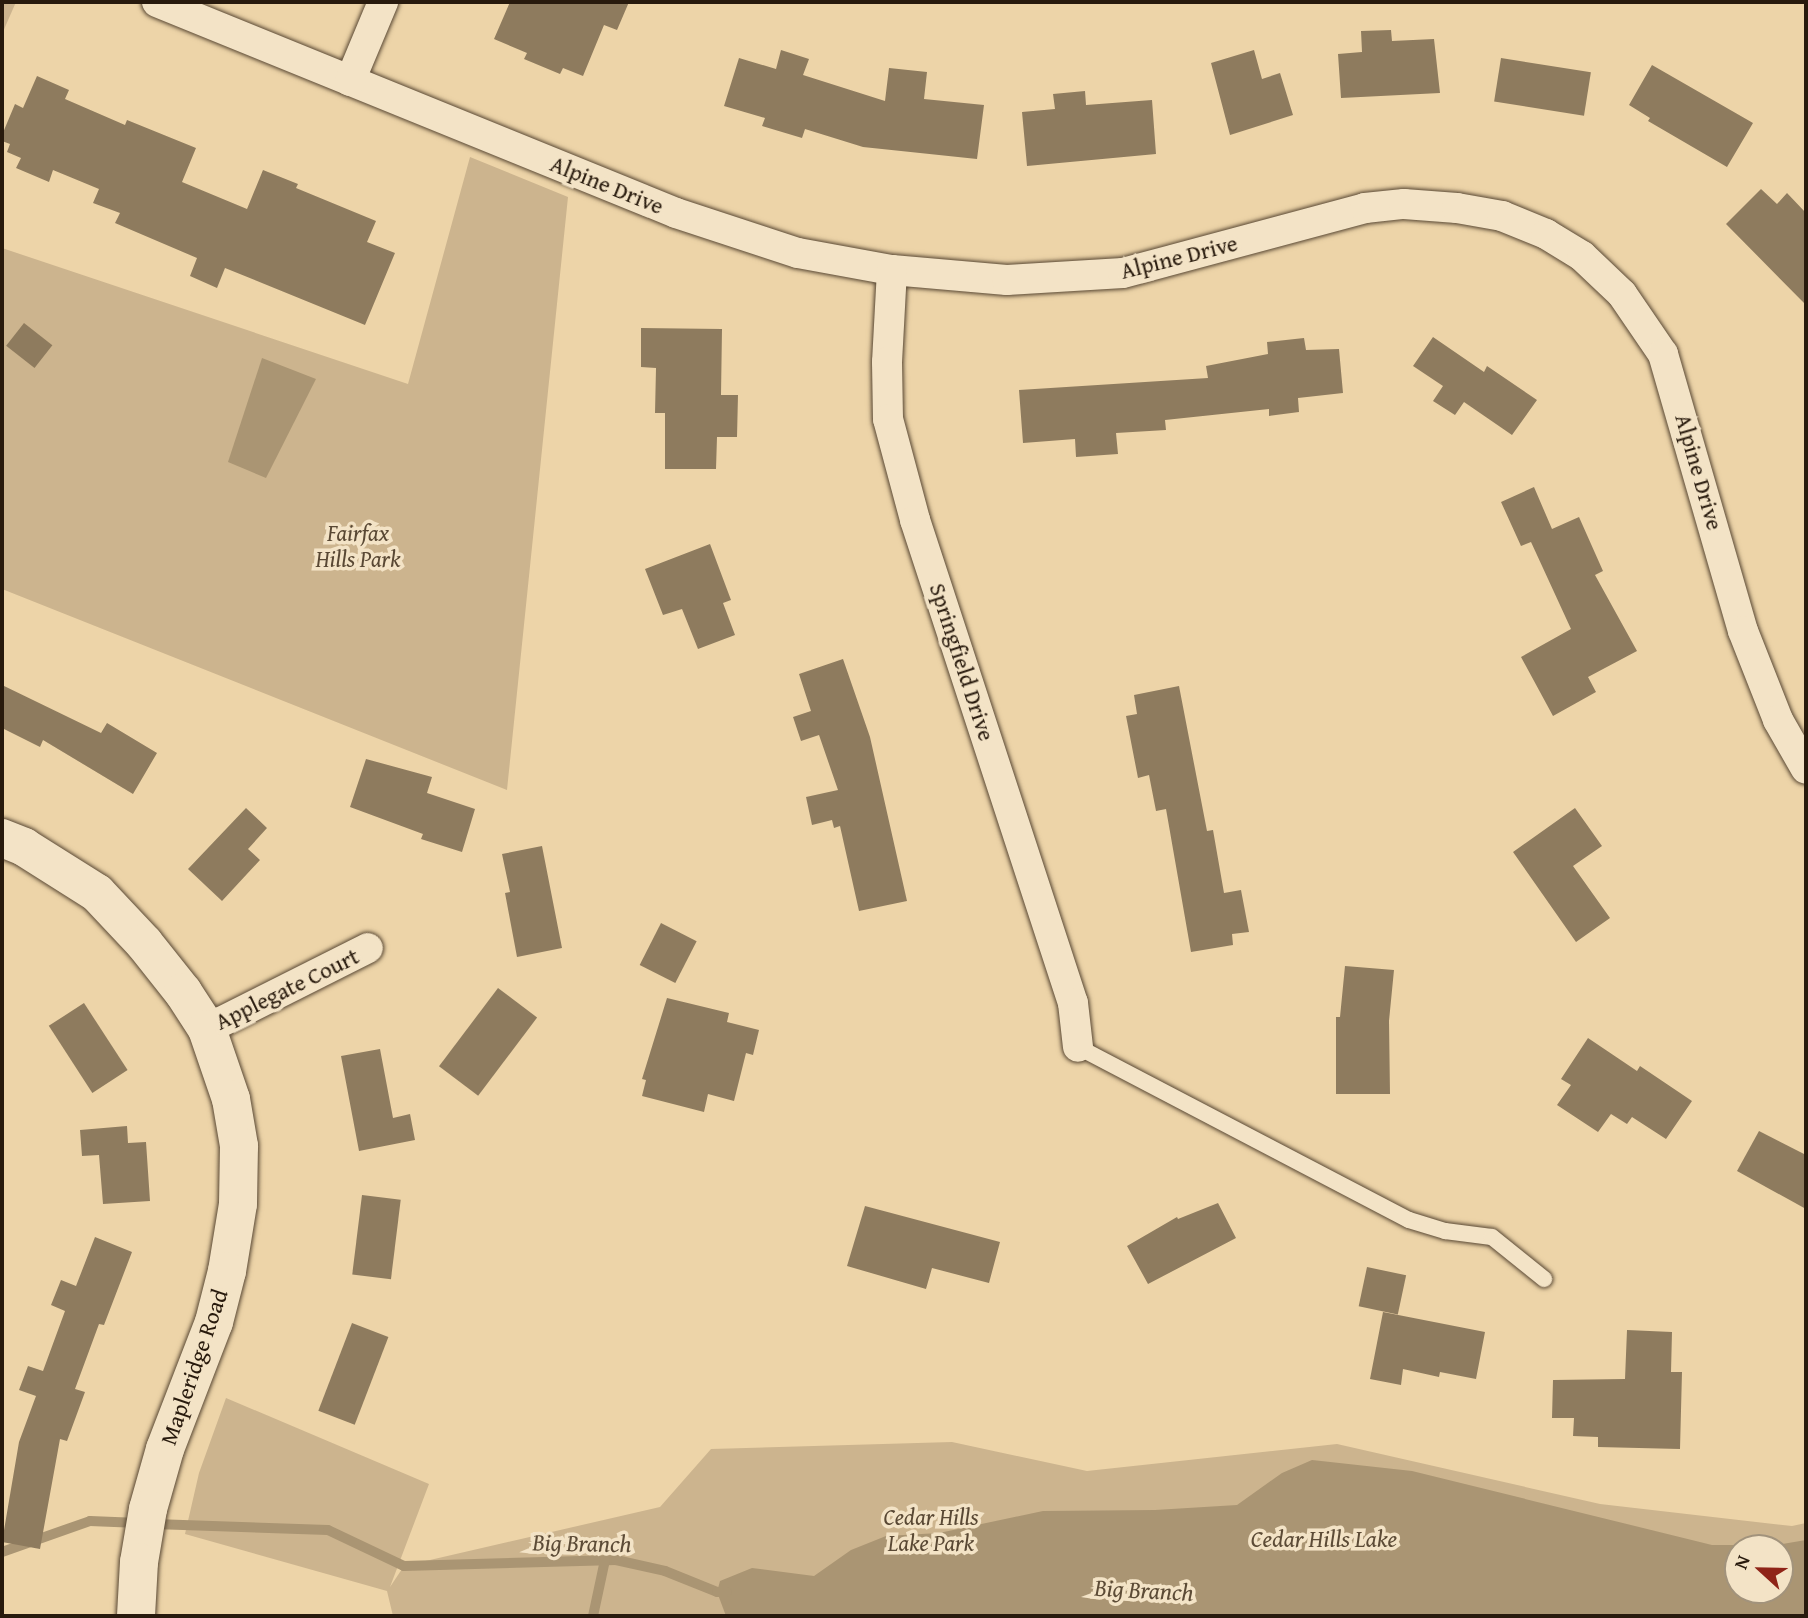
<!DOCTYPE html>
<html>
<head>
<meta charset="utf-8">
<style>
	body { margin:0 }
	#map { position:relative; width:1808px; height:1618px; overflow:hidden; background:#edd4a8; font-family:"Gentium Book Plus",serif }
	div>[style] { position:absolute }
	.green>* { inset:0; background:#ccb48e }
	.water>* { inset:0; background:#aa9573 }
	.stream>* { height:10px; margin:-5px; padding:0 5px; transform-origin:5px; border-radius:5px; background:#aa9573 }
	.building>* { inset:0; background:#8e7b5e; transform-origin:0 0 }
	.roads { filter:drop-shadow(0 0 2px #594834) drop-shadow(0 0 2px #594834) }
	.service>* { height:16px; margin:-8px; padding:0 8px; transform-origin:8px; border-radius:8px; background:#f3e3c6 }
	.minor>* { height:30px; margin:-15px; padding:0 15px; transform-origin:15px; border-radius:15px; background:#f3e3c6 }
	.tertiary>* { height:38px; margin:-19px; padding:0 19px; transform-origin:19px; border-radius:19px; background:#f3e3c6 }
	span { translate:-50% -50%; white-space:nowrap; text-align:center; line-height:1.15; -webkit-text-stroke:7px #f3e3c6; paint-order:stroke }
	.street-label { font-size:23px; color:#281a0d }
	.park-label { font-size:23px; color:#594834; font-style:italic }
	.water-label { font-size:24px; color:#5c4b36; font-style:italic }
	.frame { position:absolute; inset:0; border:4px solid #281a0d; pointer-events:none }
	.north { position:absolute; left:1724px; top:1534px; width:70px; height:70px; box-sizing:border-box; background:#f3e3c6; border:2px solid #a2937c; border-radius:50%; rotate:292deg; font-size:19px; font-weight:700; line-height:28px; text-align:center; color:#281a0d }
	.north::after { content:''; display:block; margin:auto; width:24px; height:32px; background:#8f2418; clip-path:polygon(50% 0,100% 100%,50% 72%,0 100%) }
</style>
</head>
<body>
<div id="map">
	<div class="green">
		<i style="clip-path:polygon(2px 2px,16px 2px,2px 34px)"></i>
		<i style="clip-path:polygon(470px 157px,568px 197px,507px 790px,2px 589px,2px 248px,408px 384px)"></i>
		<i style="clip-path:polygon(evenodd,226px 1398px,429px 1484px,390px 1587px,404px 1566px,660px 1507px,711px 1449px,952px 1442px,1087px 1471px,1337px 1444px,1600px 1504px,1792px 1526px,1806px 1523px,1806px 1616px,393px 1616px,387px 1591px,185px 1534px,199px 1473px,226px 1398px,1738px 1548px,1780px 1548px,1780px 1590px,1738px 1590px,1738px 1548px)"></i>
	</div>
	<div class="water">
		<i style="clip-path:polygon(262px 358px,316px 379px,266px 478px,228px 462px)"></i>
		<i style="clip-path:polygon(evenodd,1312px 1460px,1412px 1471px,1712px 1545px,1776px 1545px,1806px 1540px,1806px 1616px,726px 1616px,717px 1592px,720px 1581px,752px 1568px,814px 1576px,851px 1550px,886px 1536px,939px 1533px,1043px 1511px,1155px 1510px,1237px 1505px,1282px 1473px,1312px 1460px,1738px 1548px,1780px 1548px,1780px 1590px,1738px 1590px,1738px 1548px)"></i>
	</div>
	<div class="stream">
		<i style="left:154px;top:1524px;width:174px;rotate:2deg"></i>
		<i style="left:328px;top:1530px;width:84px;rotate:25.3deg"></i>
		<i style="left:404px;top:1566px;width:212px;rotate:-1.6deg"></i>
		<i style="left:616px;top:1560px;width:50px;rotate:12.7deg"></i>
		<i style="left:665px;top:1571px;width:56px;rotate:22deg"></i>
		<i style="left:717px;top:1592px;width:10px"></i>
		<i style="left:2px;top:1552px;width:93px;rotate:-19.4deg"></i>
		<i style="left:90px;top:1521px;width:49px;rotate:2.3deg"></i>
		<i style="left:593px;top:1616px;width:57px;rotate:-77.9deg"></i>
	</div>
	<div class="building">
		<i style="clip-path:polygon(510px 2px,629px 2px,617px 30px,604px 25px,583px 76px,563px 68px,560px 74px,524px 59px,527px 53px,494px 39px)"></i>
		<i style="clip-path:polygon(1391px 30px,1392px 41px,1434px 39px,1440px 93px,1341px 98px,1338px 54px,1362px 52px,1361px 31px)"></i>
		<i style="clip-path:polygon(781px 50px,809px 59px,803px 75px,885px 101px,889px 68px,927px 72px,924px 99px,984px 105px,977px 159px,863px 147px,805px 129px,802px 138px,762px 126px,765px 118px,724px 106px,739px 58px,776px 69px)"></i>
		<i style="clip-path:polygon(1254px 50px,1262px 79px,1280px 73px,1293px 115px,1230px 135px,1211px 63px)"></i>
		<i style="left:1501px;top:58px;width:91px;height:44px;rotate:9deg"></i>
		<i style="clip-path:polygon(1652px 65px,1753px 123px,1727px 167px,1648px 121px,1650px 118px,1629px 105px)"></i>
		<i style="clip-path:polygon(37px 76px,69px 90px,65px 99px,125px 125px,127px 120px,196px 148px,182px 182px,247px 209px,263px 170px,298px 184px,296px 188px,376px 221px,367px 242px,395px 253px,365px 325px,225px 268px,217px 288px,190px 276px,197px 258px,115px 223px,120px 213px,93px 203px,99px 189px,53px 170px,49px 182px,16px 168px,21px 158px,7px 152px,10px 144px,2px 141px,2px 135px,15px 104px,23px 108px)"></i>
		<i style="clip-path:polygon(1085px 91px,1086px 105px,1152px 100px,1156px 154px,1027px 166px,1022px 112px,1055px 109px,1053px 94px)"></i>
		<i style="clip-path:polygon(1761px 189px,1777px 204px,1787px 193px,1806px 213px,1806px 305px,1726px 224px)"></i>
		<i style="left:24px;top:323px;width:36px;height:29px;rotate:38deg"></i>
		<i style="clip-path:polygon(641px 328px,722px 329px,721px 395px,738px 395px,737px 437px,717px 437px,716px 469px,665px 469px,665px 413px,655px 413px,656px 368px,641px 367px)"></i>
		<i style="clip-path:polygon(1433px 337px,1484px 372px,1487px 366px,1537px 400px,1512px 435px,1464px 402px,1455px 415px,1433px 401px,1443px 386px,1413px 366px)"></i>
		<i style="clip-path:polygon(1304px 338px,1306px 350px,1339px 349px,1343px 393px,1298px 398px,1299px 412px,1269px 416px,1269px 409px,1165px 420px,1166px 430px,1116px 433px,1118px 454px,1076px 457px,1075px 439px,1023px 443px,1019px 390px,1208px 378px,1206px 366px,1268px 354px,1267px 342px)"></i>
		<i style="clip-path:polygon(1534px 487px,1552px 529px,1579px 517px,1603px 571px,1595px 575px,1637px 651px,1588px 677px,1596px 692px,1553px 716px,1521px 657px,1571px 629px,1531px 542px,1521px 546px,1501px 502px)"></i>
		<i style="clip-path:polygon(710px 544px,731px 600px,723px 603px,735px 635px,698px 649px,682px 609px,663px 615px,645px 569px)"></i>
		<i style="clip-path:polygon(843px 659px,870px 737px,907px 901px,859px 911px,840px 826px,834px 828px,832px 820px,812px 825px,806px 797px,838px 790px,819px 735px,801px 741px,793px 717px,811px 711px,799px 674px)"></i>
		<i style="clip-path:polygon(2px 685px,101px 733px,107px 723px,157px 753px,133px 794px,43px 740px,40px 747px,2px 728px)"></i>
		<i style="clip-path:polygon(1179px 686px,1207px 831px,1213px 830px,1224px 893px,1241px 890px,1249px 932px,1232px 934px,1233px 945px,1191px 952px,1166px 809px,1156px 811px,1149px 775px,1138px 778px,1126px 716px,1137px 714px,1134px 695px)"></i>
		<i style="clip-path:polygon(366px 759px,432px 777px,427px 793px,475px 809px,462px 852px,421px 839px,423px 834px,350px 807px)"></i>
		<i style="clip-path:polygon(246px 808px,267px 828px,248px 849px,260px 860px,222px 901px,188px 869px)"></i>
		<i style="clip-path:polygon(1575px 808px,1602px 846px,1573px 866px,1610px 918px,1576px 942px,1513px 852px)"></i>
		<i style="clip-path:polygon(542px 846px,562px 948px,517px 957px,505px 893px,510px 892px,502px 854px)"></i>
		<i style="left:661px;top:923px;width:40px;height:47px;rotate:27deg"></i>
		<i style="clip-path:polygon(1345px 966px,1394px 970px,1389px 1021px,1390px 1094px,1336px 1094px,1336px 1017px,1340px 1017px)"></i>
		<i style="left:498px;top:988px;width:49px;height:98px;rotate:37deg"></i>
		<i style="clip-path:polygon(667px 998px,729px 1013px,727px 1022px,759px 1030px,753px 1055px,746px 1053px,734px 1101px,708px 1094px,704px 1112px,642px 1096px,646px 1080px,642px 1079px)"></i>
		<i style="left:84px;top:1003px;width:80px;height:42px;rotate:57deg"></i>
		<i style="clip-path:polygon(1588px 1038px,1637px 1071px,1640px 1066px,1692px 1101px,1666px 1139px,1632px 1117px,1627px 1124px,1611px 1114px,1598px 1132px,1557px 1105px,1571px 1085px,1561px 1079px)"></i>
		<i style="clip-path:polygon(380px 1049px,393px 1118px,410px 1114px,415px 1140px,359px 1151px,341px 1056px)"></i>
		<i style="clip-path:polygon(127px 1126px,128px 1143px,146px 1142px,150px 1201px,103px 1204px,99px 1155px,82px 1156px,80px 1130px)"></i>
		<i style="clip-path:polygon(1759px 1131px,1806px 1155px,1806px 1209px,1737px 1171px)"></i>
		<i style="left:362px;top:1195px;width:39px;height:80px;rotate:7deg"></i>
		<i style="clip-path:polygon(1218px 1203px,1236px 1238px,1148px 1284px,1127px 1246px,1177px 1217px,1178px 1219px)"></i>
		<i style="clip-path:polygon(865px 1206px,1000px 1242px,989px 1283px,932px 1268px,926px 1289px,847px 1266px)"></i>
		<i style="clip-path:polygon(95px 1237px,132px 1252px,104px 1325px,99px 1324px,75px 1389px,85px 1392px,67px 1441px,60px 1439px,40px 1549px,2px 1542px,19px 1442px,36px 1396px,19px 1390px,28px 1366px,43px 1371px,65px 1311px,51px 1305px,61px 1280px,76px 1286px)"></i>
		<i style="left:1367px;top:1267px;width:40px;height:40px;rotate:12deg"></i>
		<i style="clip-path:polygon(1383px 1312px,1485px 1332px,1476px 1379px,1440px 1372px,1439px 1377px,1403px 1369px,1401px 1385px,1370px 1379px)"></i>
		<i style="left:352px;top:1323px;width:39px;height:94px;rotate:21deg"></i>
		<i style="clip-path:polygon(1627px 1330px,1672px 1332px,1671px 1372px,1682px 1372px,1680px 1449px,1598px 1447px,1598px 1437px,1573px 1436px,1574px 1418px,1552px 1418px,1553px 1380px,1625px 1379px)"></i>
	</div>
	<div class="roads">
		<div class="service">
			<i style="left:1078px;top:1047px;width:373px;rotate:27.6deg"></i>
			<i style="left:1409px;top:1220px;width:38px;rotate:17deg"></i>
			<i style="left:1445px;top:1231px;width:47px;rotate:7.3deg"></i>
			<i style="left:1492px;top:1237px;width:67px;rotate:38.9deg"></i>
		</div>
		<div class="minor">
			<i style="left:157px;top:2px;width:560px;rotate:22.12deg"></i>
			<i style="left:676px;top:213px;width:128px;rotate:18.2deg"></i>
			<i style="left:798px;top:253px;width:96px;rotate:10.3deg"></i>
			<i style="left:892px;top:270px;width:115px;rotate:5deg"></i>
			<i style="left:1007px;top:280px;width:116px;rotate:-3.5deg"></i>
			<i style="left:1123px;top:273px;width:251px;rotate:-15deg"></i>
			<i style="left:1365px;top:208px;width:39px;rotate:-6deg"></i>
			<i style="left:1404px;top:204px;width:53px;rotate:4.3deg"></i>
			<i style="left:1457px;top:208px;width:46px;rotate:10.1deg"></i>
			<i style="left:1502px;top:216px;width:48px;rotate:22.2deg"></i>
			<i style="left:1546px;top:234px;width:42px;rotate:31.4deg"></i>
			<i style="left:1582px;top:256px;width:55px;rotate:43.5deg"></i>
			<i style="left:1622px;top:294px;width:73px;rotate:55.7deg"></i>
			<i style="left:1663px;top:354px;width:288px;rotate:73.9deg"></i>
			<i style="left:1743px;top:631px;width:96px;rotate:68.5deg"></i>
			<i style="left:1778px;top:720px;width:56px;rotate:60.3deg"></i>
			<i style="left:350px;top:81px;width:86px;rotate:-67.3deg"></i>
			<i style="left:892px;top:270px;width:92px;rotate:93.1deg"></i>
			<i style="left:887px;top:362px;width:57px;rotate:89deg"></i>
			<i style="left:888px;top:419px;width:105px;rotate:75deg"></i>
			<i style="left:915px;top:520px;width:508px;rotate:71.89deg"></i>
			<i style="left:1073px;top:1003px;width:44px;rotate:83.5deg"></i>
			<i style="left:207px;top:1029px;width:180px;rotate:-26.7deg"></i>
		</div>
		<div class="tertiary">
			<i style="left:2px;top:838px;width:24px;rotate:22deg"></i>
			<i style="left:24px;top:847px;width:86px;rotate:32.2deg"></i>
			<i style="left:97px;top:893px;width:69px;rotate:46.8deg"></i>
			<i style="left:144px;top:943px;width:63px;rotate:51.5deg"></i>
			<i style="left:183px;top:992px;width:44px;rotate:57deg"></i>
			<i style="left:207px;top:1029px;width:74px;rotate:71.1deg"></i>
			<i style="left:231px;top:1099px;width:48px;rotate:80.3deg"></i>
			<i style="left:239px;top:1146px;width:58px;rotate:91deg"></i>
			<i style="left:238px;top:1204px;width:68px;rotate:99.3deg"></i>
			<i style="left:227px;top:1271px;width:53px;rotate:104.3deg"></i>
			<i style="left:214px;top:1322px;width:136px;rotate:111.1deg"></i>
			<i style="left:165px;top:1449px;width:62px;rotate:105.8deg"></i>
			<i style="left:148px;top:1509px;width:54px;rotate:99.6deg"></i>
			<i style="left:139px;top:1562px;width:54px;rotate:93.2deg"></i>
		</div>
	</div>
	<div class="street-label">
		<span style="left:607px;top:185px;rotate:22deg">Alpine Drive</span>
		<span style="left:1179px;top:257px;rotate:-14deg">Alpine Drive</span>
		<span style="left:1699px;top:472px;rotate:74deg">Alpine Drive</span>
		<span style="left:962px;top:662px;rotate:72deg">Springfield Drive</span>
		<span style="left:287px;top:989px;rotate:-26deg">Applegate Court</span>
		<span style="left:194px;top:1367px;rotate:-71deg">Mapleridge Road</span>
	</div>
	<div class="park-label">
		<span style="left:358px;top:546px">Fairfax<br>Hills Park</span>
		<span style="left:931px;top:1530px">Cedar Hills<br>Lake Park</span>
	</div>
	<div class="water-label">
		<span style="left:1324px;top:1539px">Cedar Hills Lake</span>
		<span style="left:582px;top:1543px;rotate:1deg">Big Branch</span>
		<span style="left:1144px;top:1590px;rotate:3deg">Big Branch</span>
	</div>
	<div class="frame"></div>
	<div class="north">N</div>
</div>
</body>
</html>
